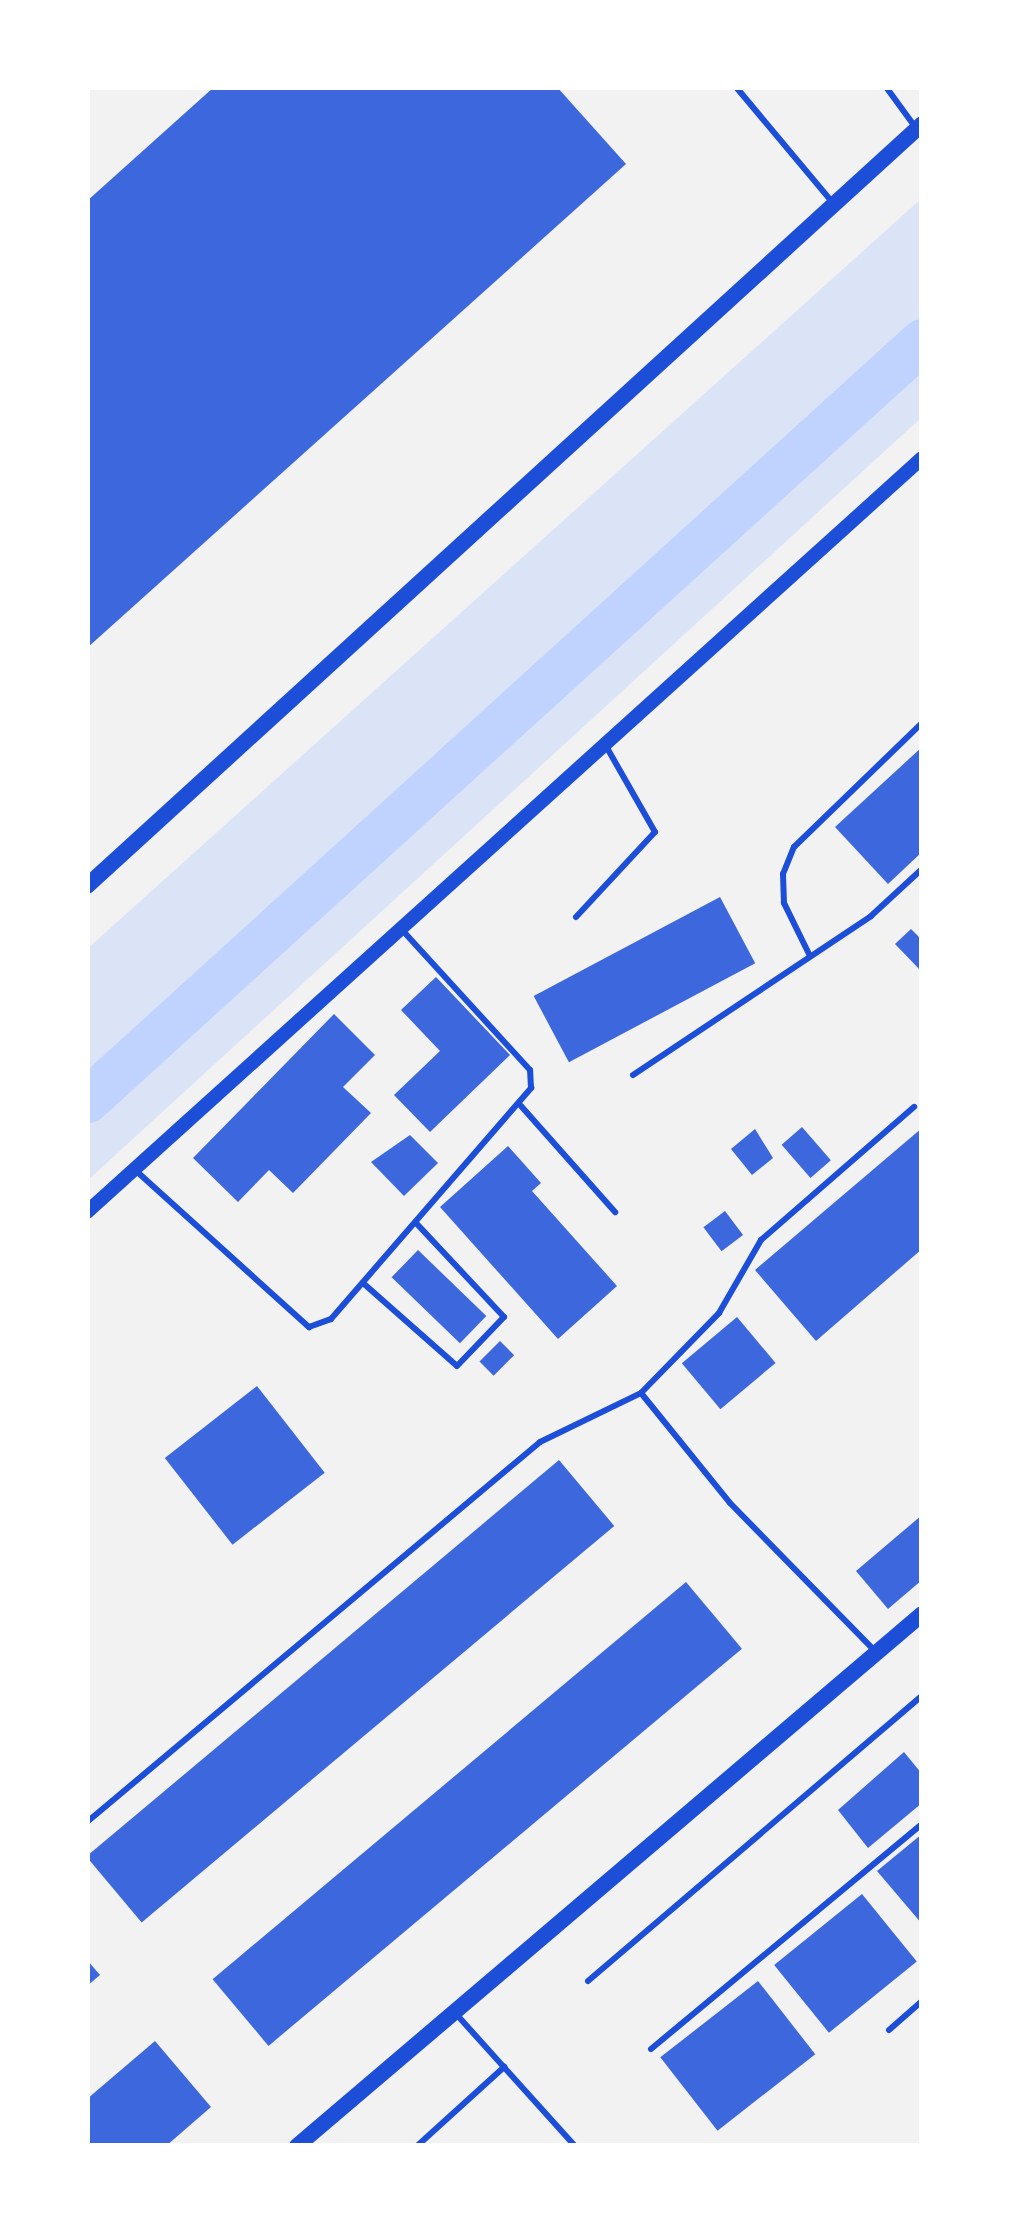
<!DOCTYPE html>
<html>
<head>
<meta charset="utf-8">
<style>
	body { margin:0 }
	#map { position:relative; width:1009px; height:2233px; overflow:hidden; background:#f2f2f2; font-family:Overpass,sans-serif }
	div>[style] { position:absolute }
	.green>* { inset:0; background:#dbe4f7 }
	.river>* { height:45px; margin:-22.5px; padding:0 22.5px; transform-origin:22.5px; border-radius:22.5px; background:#bfd3fe }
	.building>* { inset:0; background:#3d67dc; transform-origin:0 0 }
	.service>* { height:6px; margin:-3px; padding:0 3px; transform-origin:3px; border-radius:3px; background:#1d4ed8 }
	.tertiary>* { height:14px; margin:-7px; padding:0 7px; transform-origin:7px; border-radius:7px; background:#1d4ed8 }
	.primary>* { height:16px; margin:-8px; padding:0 8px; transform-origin:8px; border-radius:8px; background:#1d4ed8 }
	span { translate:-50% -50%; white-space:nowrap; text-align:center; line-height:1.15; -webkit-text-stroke:9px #fff; paint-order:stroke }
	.frame { position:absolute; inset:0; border:90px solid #fff; pointer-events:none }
</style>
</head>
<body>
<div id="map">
	<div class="green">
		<i style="clip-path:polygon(922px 198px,922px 417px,87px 1181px,87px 949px)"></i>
	</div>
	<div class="river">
		<i style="left:87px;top:1100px;width:1128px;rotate:-42.27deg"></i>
	</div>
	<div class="building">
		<i style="clip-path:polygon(214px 87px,557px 87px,626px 164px,87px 648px,87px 201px)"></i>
		<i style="clip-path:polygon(922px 747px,922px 852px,888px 884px,835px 827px)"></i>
		<i style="left:720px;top:897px;width:75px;height:211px;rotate:62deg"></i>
		<i style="clip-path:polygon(911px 929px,922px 940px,922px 972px,895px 944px)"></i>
		<i style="clip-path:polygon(436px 977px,510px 1055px,430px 1132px,394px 1095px,440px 1051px,401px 1010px)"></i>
		<i style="clip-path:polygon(334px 1014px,375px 1055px,343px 1087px,371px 1113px,293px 1193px,269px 1170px,238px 1202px,193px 1158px)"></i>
		<i style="left:802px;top:1127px;width:44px;height:27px;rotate:49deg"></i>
		<i style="clip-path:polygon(922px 1128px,922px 1249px,816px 1341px,755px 1270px)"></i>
		<i style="clip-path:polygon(755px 1129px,773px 1158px,752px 1175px,731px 1149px)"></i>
		<i style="clip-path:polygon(410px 1135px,438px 1163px,404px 1196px,371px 1162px)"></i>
		<i style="clip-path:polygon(508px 1146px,541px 1183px,532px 1191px,617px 1286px,558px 1339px,440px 1207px)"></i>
		<i style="left:725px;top:1211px;width:30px;height:27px;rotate:53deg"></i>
		<i style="left:418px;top:1250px;width:95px;height:38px;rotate:44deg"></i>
		<i style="left:737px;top:1317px;width:60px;height:72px;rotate:50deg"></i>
		<i style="left:500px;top:1341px;width:20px;height:29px;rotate:45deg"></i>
		<i style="left:257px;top:1386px;width:110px;height:117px;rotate:52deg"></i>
		<i style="left:559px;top:1460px;width:86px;height:617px;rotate:50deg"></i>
		<i style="clip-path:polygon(922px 1515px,922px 1580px,888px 1609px,856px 1571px)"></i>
		<i style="left:686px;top:1582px;width:87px;height:618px;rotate:50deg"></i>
		<i style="clip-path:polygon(904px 1752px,922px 1774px,922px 1803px,868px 1848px,838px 1810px)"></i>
		<i style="clip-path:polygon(922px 1834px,922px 1924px,877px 1871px)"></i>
		<i style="left:862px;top:1894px;width:87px;height:113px;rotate:51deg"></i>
		<i style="clip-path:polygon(87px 1960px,100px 1975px,87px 1986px)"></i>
		<i style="left:758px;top:1981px;width:93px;height:124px;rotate:52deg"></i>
		<i style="clip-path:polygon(155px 2041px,211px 2107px,166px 2146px,87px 2146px,87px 2099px)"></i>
	</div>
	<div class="service">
		<i style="left:736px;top:87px;width:153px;rotate:50.1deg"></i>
		<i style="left:886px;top:87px;width:51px;rotate:53.8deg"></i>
		<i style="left:576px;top:917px;width:116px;rotate:-47.1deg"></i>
		<i style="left:655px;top:832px;width:99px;rotate:-119.7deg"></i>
		<i style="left:809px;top:954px;width:57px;rotate:-116.1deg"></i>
		<i style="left:784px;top:903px;width:29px;rotate:-92deg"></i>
		<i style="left:783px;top:874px;width:29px;rotate:-68deg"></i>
		<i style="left:794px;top:847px;width:178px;rotate:-44.1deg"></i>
		<i style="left:633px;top:1075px;width:286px;rotate:-33.7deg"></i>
		<i style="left:871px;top:916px;width:69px;rotate:-42.7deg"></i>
		<i style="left:521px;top:1106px;width:142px;rotate:48.4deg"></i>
		<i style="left:134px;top:1169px;width:236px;rotate:42.1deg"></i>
		<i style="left:309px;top:1327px;width:23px;rotate:-20deg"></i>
		<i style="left:331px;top:1319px;width:306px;rotate:-49.1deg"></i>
		<i style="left:531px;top:1088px;width:18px;rotate:-93deg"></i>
		<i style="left:530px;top:1070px;width:190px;rotate:-132.4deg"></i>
		<i style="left:363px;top:1283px;width:125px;rotate:41.4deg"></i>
		<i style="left:457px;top:1366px;width:68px;rotate:-46.2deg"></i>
		<i style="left:504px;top:1317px;width:127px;rotate:-133.1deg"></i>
		<i style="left:641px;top:1393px;width:112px;rotate:-45.7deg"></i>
		<i style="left:719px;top:1313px;width:84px;rotate:-60.1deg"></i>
		<i style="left:761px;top:1240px;width:203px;rotate:-41deg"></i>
		<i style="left:87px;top:1822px;width:591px;rotate:-39.99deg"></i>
		<i style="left:540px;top:1442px;width:112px;rotate:-25.9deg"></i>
		<i style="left:641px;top:1393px;width:141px;rotate:51deg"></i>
		<i style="left:730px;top:1503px;width:206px;rotate:45.6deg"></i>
		<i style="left:588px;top:1981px;width:439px;rotate:-40.5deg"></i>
		<i style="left:457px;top:2015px;width:176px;rotate:48deg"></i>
		<i style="left:889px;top:2030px;width:44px;rotate:-41.3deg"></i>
		<i style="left:651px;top:2049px;width:352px;rotate:-39.7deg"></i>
		<i style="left:417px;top:2146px;width:118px;rotate:-42.2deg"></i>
	</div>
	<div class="tertiary">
		<i style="left:87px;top:1212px;width:1125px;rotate:-42.08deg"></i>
	</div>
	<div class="primary">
		<i style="left:87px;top:886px;width:1130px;rotate:-42.38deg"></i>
		<i style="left:297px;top:2146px;width:821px;rotate:-40.4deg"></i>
	</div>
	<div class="frame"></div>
</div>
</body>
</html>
